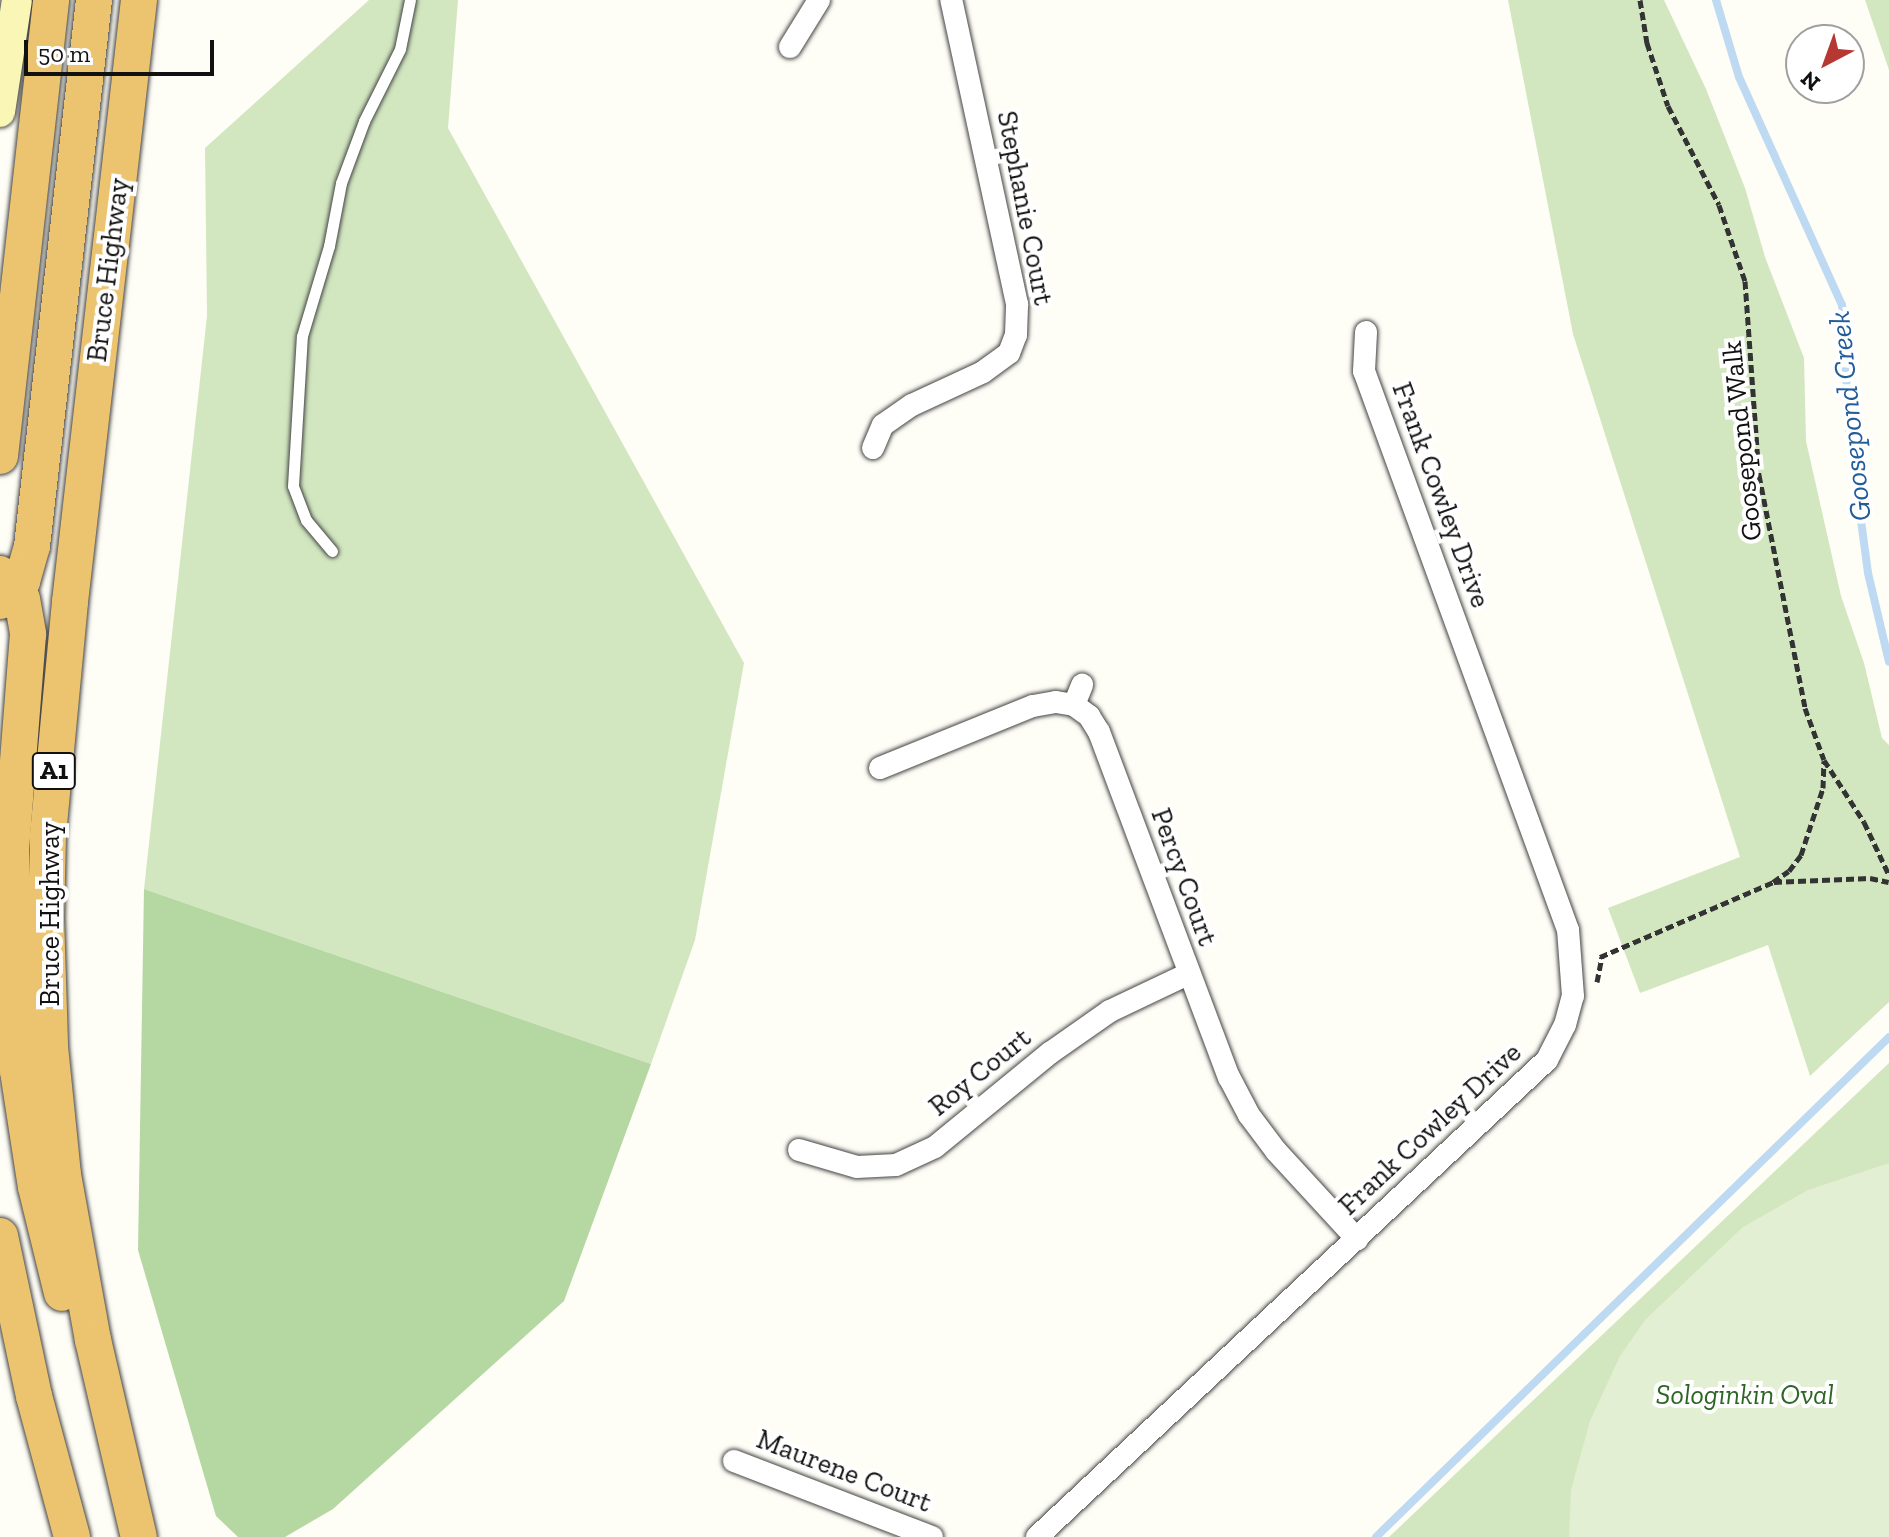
<!DOCTYPE html>
<html>
<head>
<meta charset="utf-8">
<style>
	body { margin:0 }
	#map { position:relative; width:1889px; height:1537px; overflow:hidden; background:#fefdf6; font-family:"Zilla Slab",serif }
	div>[style] { position:absolute }
	.green>* { inset:0; background:#d2e7c0 }
	.forest>* { inset:0; background:#b5d7a1 }
	.pitch>* { inset:0; background:#e3efd2 }
	.stream>* { height:8px; margin:-4px; padding:0 4px; transform-origin:4px; border-radius:4px; background:#bedaf2 }
	.path>* { height:5px; margin-top:-2.5px; transform-origin:0; background:repeating-linear-gradient(90deg,#333 0 8px,transparent 0 12px) }
	.roads { filter:drop-shadow(0 0 2px #444) drop-shadow(0 0 2px #444) }
	.service>* { height:11px; margin:-5.5px; padding:0 5.5px; transform-origin:5.5px; border-radius:5.5px; background:#fff }
	.minor>* { height:22px; margin:-11px; padding:0 11px; transform-origin:11px; border-radius:11px; background:#fff }
	.secondary>* { height:30px; margin:-15px; padding:0 15px; transform-origin:15px; border-radius:15px; background:#f9f6b6 }
	.trunk>* { height:36px; margin:-18px; padding:0 18px; transform-origin:18px; border-radius:18px; background:#ecc470 }
	span { translate:-50% -50%; white-space:nowrap; text-align:center; line-height:1.15; -webkit-text-stroke:8px #fff; paint-order:stroke }
	.shield-label span { padding:2px 6px; background:#fff; border:2px solid; border-radius:6px; -webkit-text-stroke-width:0 }
	.shield-label { font-size:26px; color:#111; font-weight:700 }
	.street-label { font-size:28px; color:#111 }
	.park-label { font-size:28px; color:#2d6525; font-style:italic }
	.water-label { font-size:30px; color:#225d9a; font-style:italic }
	.north { position:absolute; left:1785px; top:24px; width:80px; height:80px; box-sizing:border-box; background:#fff; border:2px solid #a0a0a0; border-radius:50%; rotate:221deg; font-size:22px; font-weight:700; line-height:32px; text-align:center; color:#111 }
	.north::after { content:''; display:block; margin:auto; width:28px; height:36px; background:#b73733; clip-path:polygon(50% 0,100% 100%,50% 72%,0 100%) }
	.scale { position:absolute; left:24px; top:40px; width:190px; height:36px; box-sizing:border-box; border:4px solid #111; border-top:0; padding-left:10px; font-size:24px; line-height:28px; white-space:nowrap; color:#111; -webkit-text-stroke:6px #fff; paint-order:stroke }
</style>
</head>
<body>
<div id="map">
	<div class="green">
		<i style="clip-path:polygon(369px 0,458px 0,448px 128px,744px 663px,695px 940px,651px 1064px,144px 889px,207px 316px,205px 148px)"></i>
		<i style="clip-path:polygon(1508px 0,1664px 0,1706px 89px,1745px 188px,1765px 257px,1804px 358px,1806px 441px,1841px 596px,1864px 663px,1882px 738px,1889px 745px,1889px 1002px,1810px 1076px,1768px 945px,1640px 993px,1608px 908px,1740px 857px,1573px 334px)"></i>
		<i style="clip-path:polygon(1865px 0,1889px 0,1889px 70px)"></i>
		<i style="clip-path:polygon(1889px 1063px,1889px 1537px,1389px 1537px)"></i>
	</div>
	<div class="forest">
		<i style="clip-path:polygon(144px 889px,651px 1064px,564px 1301px,333px 1509px,285px 1537px,238px 1537px,216px 1516px,138px 1250px)"></i>
	</div>
	<div class="pitch">
		<i style="clip-path:polygon(1889px 1163px,1889px 1537px,1569px 1537px,1571px 1490px,1590px 1421px,1620px 1356px,1645px 1320px,1743px 1227px,1808px 1190px)"></i>
	</div>
	<div class="stream">
		<i style="left:1716px;top:0;width:80px;rotate:73.4deg"></i>
		<i style="left:1739px;top:77px;width:250px;rotate:65.7deg"></i>
		<i style="left:1842px;top:305px;width:133px;rotate:86.6deg"></i>
		<i style="left:1850px;top:438px;width:136px;rotate:82.4deg"></i>
		<i style="left:1868px;top:573px;width:91px;rotate:76.7deg"></i>
		<i style="left:1376px;top:1537px;width:716px;rotate:-44.26deg"></i>
	</div>
	<div class="path">
		<i style="left:1640px;top:0;width:44px;rotate:80.8deg"></i>
		<i style="left:1647px;top:43px;width:66px;rotate:71.6deg"></i>
		<i style="left:1668px;top:106px;width:111px;rotate:62.7deg"></i>
		<i style="left:1719px;top:205px;width:80px;rotate:71.1deg"></i>
		<i style="left:1745px;top:281px;width:195px;rotate:85.9deg"></i>
		<i style="left:1759px;top:475px;width:237px;rotate:78.8deg"></i>
		<i style="left:1805px;top:708px;width:55px;rotate:69.9deg"></i>
		<i style="left:1824px;top:760px;width:74px;rotate:57.2deg"></i>
		<i style="left:1864px;top:822px;width:59px;rotate:64.7deg"></i>
		<i style="left:1774px;top:882px;width:96px;rotate:-2.4deg"></i>
		<i style="left:1870px;top:878px;width:19px;rotate:12deg"></i>
		<i style="left:1600px;top:957px;width:189px;rotate:-23.4deg"></i>
		<i style="left:1773px;top:882px;width:19px;rotate:-35deg"></i>
		<i style="left:1789px;top:871px;width:20px;rotate:-53deg"></i>
		<i style="left:1801px;top:855px;width:71px;rotate:-71.8deg"></i>
		<i style="left:1823px;top:788px;width:27px;rotate:-88deg"></i>
		<i style="left:1597px;top:982px;width:26px;rotate:-79deg"></i>
	</div>
	<div class="roads">
		<div class="service">
			<i style="left:332px;top:551px;width:40px;rotate:-130deg"></i>
			<i style="left:306px;top:520px;width:36px;rotate:-111deg"></i>
			<i style="left:293px;top:486px;width:150px;rotate:-86.6deg"></i>
			<i style="left:302px;top:336px;width:94px;rotate:-73.3deg"></i>
			<i style="left:329px;top:246px;width:64px;rotate:-79.2deg"></i>
			<i style="left:341px;top:183px;width:66px;rotate:-69.6deg"></i>
			<i style="left:364px;top:121px;width:80px;rotate:-63.4deg"></i>
			<i style="left:400px;top:49px;width:50px;rotate:-78.5deg"></i>
		</div>
		<div class="minor">
			<i style="left:790px;top:47px;width:55px;rotate:-58.3deg"></i>
			<i style="left:873px;top:448px;width:25px;rotate:-67deg"></i>
			<i style="left:883px;top:425px;width:35px;rotate:-35deg"></i>
			<i style="left:912px;top:405px;width:78px;rotate:-24.9deg"></i>
			<i style="left:983px;top:372px;width:32px;rotate:-36deg"></i>
			<i style="left:1009px;top:353px;width:19px;rotate:-69deg"></i>
			<i style="left:1016px;top:335px;width:31px;rotate:-88deg"></i>
			<i style="left:1017px;top:304px;width:311px;rotate:-102.2deg"></i>
			<i style="left:1074px;top:705px;width:22px;rotate:-68deg"></i>
			<i style="left:880px;top:768px;width:165px;rotate:-22.1deg"></i>
			<i style="left:1033px;top:706px;width:23px;rotate:-10deg"></i>
			<i style="left:1056px;top:702px;width:18px;rotate:9deg"></i>
			<i style="left:1074px;top:705px;width:19px;rotate:36deg"></i>
			<i style="left:1089px;top:716px;width:19px;rotate:58deg"></i>
			<i style="left:1099px;top:732px;width:369px;rotate:69.4deg"></i>
			<i style="left:1229px;top:1077px;width:43px;rotate:62.2deg"></i>
			<i style="left:1249px;top:1115px;width:45px;rotate:53.1deg"></i>
			<i style="left:1276px;top:1151px;width:120px;rotate:47.4deg"></i>
			<i style="left:799px;top:1150px;width:60px;rotate:16.3deg"></i>
			<i style="left:857px;top:1167px;width:39px;rotate:-3deg"></i>
			<i style="left:896px;top:1165px;width:43px;rotate:-24.8deg"></i>
			<i style="left:935px;top:1147px;width:149px;rotate:-39.3deg"></i>
			<i style="left:1050px;top:1053px;width:73px;rotate:-35deg"></i>
			<i style="left:1110px;top:1011px;width:86px;rotate:-25.4deg"></i>
			<i style="left:734px;top:1461px;width:212px;rotate:21deg"></i>
			<i style="left:1037px;top:1537px;width:698px;rotate:-43.09deg"></i>
			<i style="left:1547px;top:1060px;width:39px;rotate:-63deg"></i>
			<i style="left:1565px;top:1025px;width:30px;rotate:-75deg"></i>
			<i style="left:1573px;top:996px;width:66px;rotate:-94.3deg"></i>
			<i style="left:1568px;top:930px;width:595px;rotate:-110.05deg"></i>
			<i style="left:1364px;top:371px;width:39px;rotate:-87deg"></i>
		</div>
		<div class="secondary">
			<i style="left:0;top:112px;width:113px;rotate:-81.4deg"></i>
		</div>
		<div class="trunk">
			<i style="left:139px;top:0;width:606px;rotate:96.54deg"></i>
			<i style="left:70px;top:602px;width:235px;rotate:95.4deg"></i>
			<i style="left:48px;top:836px;width:81px;rotate:91.4deg"></i>
			<i style="left:46px;top:917px;width:130px;rotate:88.2deg"></i>
			<i style="left:50px;top:1047px;width:129px;rotate:84.2deg"></i>
			<i style="left:63px;top:1175px;width:168px;rotate:79.7deg"></i>
			<i style="left:93px;top:1340px;width:202px;rotate:76.9deg"></i>
			<i style="left:0;top:456px;width:459px;rotate:-83.6deg"></i>
			<i style="left:0;top:574px;width:33px;rotate:49deg"></i>
			<i style="left:22px;top:599px;width:36px;rotate:80deg"></i>
			<i style="left:28px;top:634px;width:217px;rotate:94.5deg"></i>
			<i style="left:11px;top:850px;width:85px;rotate:90deg"></i>
			<i style="left:11px;top:935px;width:136px;rotate:87.1deg"></i>
			<i style="left:18px;top:1071px;width:117px;rotate:81.2deg"></i>
			<i style="left:36px;top:1187px;width:109px;rotate:76.2deg"></i>
			<i style="left:0;top:601px;width:30px;rotate:-42deg"></i>
			<i style="left:22px;top:581px;width:36px;rotate:-74deg"></i>
			<i style="left:32px;top:546px;width:550px;rotate:-83.52deg"></i>
			<i style="left:0;top:1236px;width:164px;rotate:78deg"></i>
			<i style="left:34px;top:1396px;width:146px;rotate:74.9deg"></i>
		</div>
	</div>
	<div class="shield-label">
		<span style="left:54px;top:771px">A1</span>
	</div>
	<div class="street-label">
		<span style="left:1025px;top:208px;rotate:79deg">Stephanie Court</span>
		<span style="left:108px;top:270px;rotate:-83deg">Bruce Highway</span>
		<span style="left:1742px;top:441px;rotate:-96deg">Goosepond Walk</span>
		<span style="left:1441px;top:495px;rotate:70deg">Frank Cowley Drive</span>
		<span style="left:1184px;top:877px;rotate:70deg">Percy Court</span>
		<span style="left:50px;top:914px;rotate:-90deg">Bruce Highway</span>
		<span style="left:980px;top:1072px;rotate:-39deg">Roy Court</span>
		<span style="left:1430px;top:1129px;rotate:-43deg">Frank Cowley Drive</span>
		<span style="left:844px;top:1471px;rotate:21deg">Maurene Court</span>
	</div>
	<div class="park-label">
		<span style="left:1745px;top:1395px">Sologinkin Oval</span>
	</div>
	<div class="water-label">
		<span style="left:1850px;top:416px;rotate:-96deg">Goosepond Creek</span>
	</div>
	<div class="north">N</div>
	<div class="scale">50 m</div>
</div>
</body>
</html>
